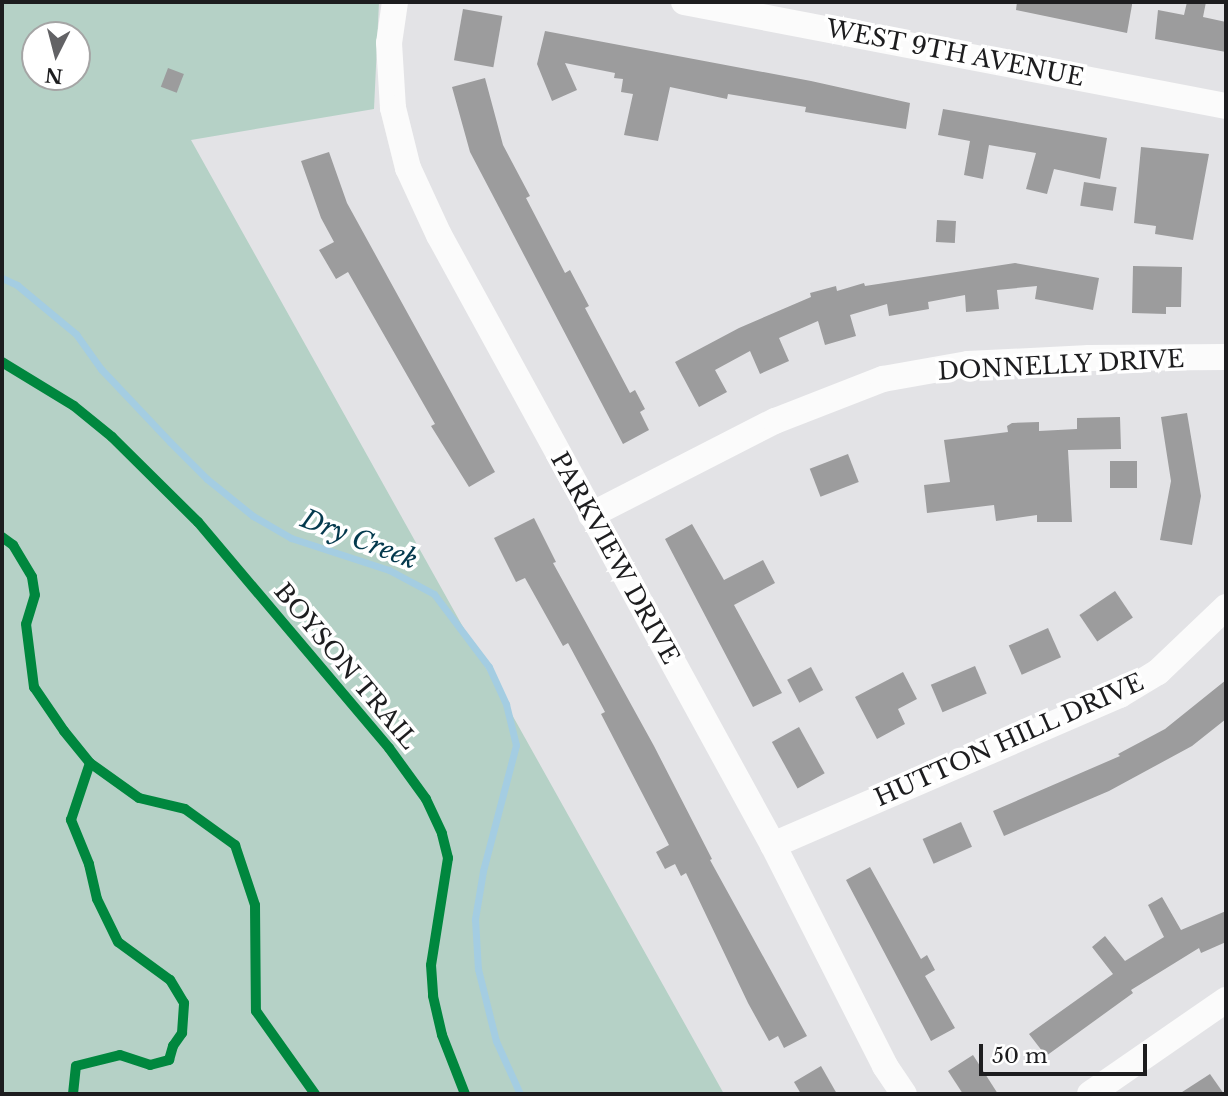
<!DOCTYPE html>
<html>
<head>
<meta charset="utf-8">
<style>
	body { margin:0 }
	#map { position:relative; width:1228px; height:1096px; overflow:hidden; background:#e3e3e6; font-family:"Libre Baskerville",serif }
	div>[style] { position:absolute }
	.green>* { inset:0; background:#b5d1c6 }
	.stream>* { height:7px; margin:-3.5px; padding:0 3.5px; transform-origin:3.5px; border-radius:3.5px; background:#a4cde2 }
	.building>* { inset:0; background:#9c9c9d; transform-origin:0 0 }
	.minor>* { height:26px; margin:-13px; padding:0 13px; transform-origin:13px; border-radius:13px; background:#fbfbfb }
	.cycleway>* { height:10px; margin:-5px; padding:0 5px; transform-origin:5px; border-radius:5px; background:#00873e }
	span { translate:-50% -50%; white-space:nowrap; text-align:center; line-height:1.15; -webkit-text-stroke:7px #fff; paint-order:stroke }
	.street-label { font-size:24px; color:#1d1d1f }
	.water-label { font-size:26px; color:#04394d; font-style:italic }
	.frame { position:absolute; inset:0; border:4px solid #1d1d1f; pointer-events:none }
	.north { position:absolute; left:21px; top:21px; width:70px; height:70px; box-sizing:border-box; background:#fff; border:2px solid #a5a5a5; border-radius:50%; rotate:186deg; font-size:19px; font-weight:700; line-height:28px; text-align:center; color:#1d1d1f }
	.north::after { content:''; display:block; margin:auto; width:24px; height:32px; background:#626265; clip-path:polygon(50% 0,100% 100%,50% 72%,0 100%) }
	.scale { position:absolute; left:979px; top:1044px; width:168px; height:32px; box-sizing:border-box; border:4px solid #1d1d1f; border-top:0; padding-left:9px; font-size:21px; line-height:24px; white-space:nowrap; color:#1d1d1f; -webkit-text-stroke:5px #fff; paint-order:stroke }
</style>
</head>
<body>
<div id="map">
	<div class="green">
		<i style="clip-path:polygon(evenodd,2px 2px,379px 2px,374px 109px,191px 140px,724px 1094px,2px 1094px,2px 2px,35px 35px,77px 35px,77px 77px,35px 77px,35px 35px)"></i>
	</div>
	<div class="stream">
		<i style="left:2px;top:278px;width:17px;rotate:25deg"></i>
		<i style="left:17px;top:285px;width:77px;rotate:39.7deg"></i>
		<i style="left:76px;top:334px;width:43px;rotate:54.5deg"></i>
		<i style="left:101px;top:369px;width:100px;rotate:46.6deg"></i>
		<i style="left:170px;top:442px;width:52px;rotate:45deg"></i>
		<i style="left:207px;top:479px;width:59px;rotate:38.8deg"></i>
		<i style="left:253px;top:516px;width:44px;rotate:30.1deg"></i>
		<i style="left:291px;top:538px;width:103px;rotate:18.1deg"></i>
		<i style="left:389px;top:570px;width:51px;rotate:28.1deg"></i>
		<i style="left:434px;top:594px;width:91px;rotate:53deg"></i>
		<i style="left:489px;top:667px;width:41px;rotate:65.3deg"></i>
		<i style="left:506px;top:704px;width:42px;rotate:76.3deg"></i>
		<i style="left:516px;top:745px;width:130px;rotate:104.7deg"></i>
		<i style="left:483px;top:871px;width:49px;rotate:99.5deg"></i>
		<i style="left:475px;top:919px;width:50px;rotate:86.6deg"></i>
		<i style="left:478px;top:969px;width:74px;rotate:76deg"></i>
		<i style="left:496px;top:1041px;width:58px;rotate:65.6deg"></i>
	</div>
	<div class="building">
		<i style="clip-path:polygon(1017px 2px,1132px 2px,1132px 5px,1127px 33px,1016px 10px)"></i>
		<i style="clip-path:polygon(1187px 2px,1206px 2px,1203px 17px,1226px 22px,1226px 52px,1155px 39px,1158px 10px,1184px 15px)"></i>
		<i style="left:463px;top:9px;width:40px;height:52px;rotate:10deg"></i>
		<i style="clip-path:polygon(545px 31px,811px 81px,910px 103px,906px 129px,805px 112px,806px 107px,728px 94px,727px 99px,670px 87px,658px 141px,624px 135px,633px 94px,621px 92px,623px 79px,614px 78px,615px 73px,565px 63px,577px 90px,552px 101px,537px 64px)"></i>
		<i style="left:168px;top:68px;width:17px;height:20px;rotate:21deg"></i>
		<i style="clip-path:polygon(485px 78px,503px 145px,530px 196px,526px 198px,565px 273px,570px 270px,589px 306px,585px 308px,630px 393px,635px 390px,645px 409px,640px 412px,649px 430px,623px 444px,470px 152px,452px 87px)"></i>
		<i style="clip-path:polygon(943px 109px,1107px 138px,1100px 179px,1054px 169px,1047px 194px,1026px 189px,1036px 153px,989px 145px,983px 179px,964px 175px,970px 141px,938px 135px)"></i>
		<i style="clip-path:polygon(1141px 147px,1209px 154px,1193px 240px,1155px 234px,1156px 226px,1134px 223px)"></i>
		<i style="clip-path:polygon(329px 152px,347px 203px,495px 472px,469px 487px,431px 426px,435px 424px,348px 272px,336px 279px,319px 250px,334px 242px,321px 218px,301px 161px)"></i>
		<i style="left:1084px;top:182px;width:33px;height:24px;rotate:9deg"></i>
		<i style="left:937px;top:220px;width:19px;height:22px;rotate:3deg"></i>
		<i style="clip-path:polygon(1015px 263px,1099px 278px,1093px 310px,1035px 299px,1037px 286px,997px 290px,999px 309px,966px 312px,965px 295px,928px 302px,929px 309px,889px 316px,887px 304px,850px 315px,856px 336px,825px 345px,818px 321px,779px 338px,789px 361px,760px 374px,750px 351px,715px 370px,727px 392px,699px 407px,675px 362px,739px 328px,811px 297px,810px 293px,836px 286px,837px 291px,864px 283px,865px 286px)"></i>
		<i style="clip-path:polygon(1133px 266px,1182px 267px,1181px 307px,1166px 307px,1166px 314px,1132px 313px)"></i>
		<i style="clip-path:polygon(1187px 413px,1201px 496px,1192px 545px,1160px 540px,1171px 481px,1161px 417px)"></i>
		<i style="clip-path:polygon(1120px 417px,1121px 449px,1068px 450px,1072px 522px,1037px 522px,1037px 515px,996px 521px,994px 505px,927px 513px,924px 485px,950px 482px,944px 440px,1008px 432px,1007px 426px,1012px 423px,1039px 422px,1039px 431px,1077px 429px,1077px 418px)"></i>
		<i style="left:848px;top:454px;width:30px;height:41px;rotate:69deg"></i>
		<i style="left:1110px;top:461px;width:27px;height:27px"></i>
		<i style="clip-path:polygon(534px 518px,556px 562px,553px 563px,654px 746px,712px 859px,710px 860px,807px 1036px,784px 1048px,778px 1036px,769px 1041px,748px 1003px,686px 873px,681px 876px,675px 864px,665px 869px,656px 852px,669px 845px,601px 714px,605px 712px,568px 643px,563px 646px,525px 578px,516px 582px,494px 538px)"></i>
		<i style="clip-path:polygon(692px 524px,724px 580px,763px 560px,775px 583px,734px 605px,782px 693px,753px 707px,665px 539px)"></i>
		<i style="left:1115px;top:591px;width:32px;height:43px;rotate:56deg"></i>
		<i style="left:1048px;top:628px;width:32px;height:43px;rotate:66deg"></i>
		<i style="left:975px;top:666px;width:30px;height:48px;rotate:67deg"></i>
		<i style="left:811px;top:667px;width:26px;height:27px;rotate:62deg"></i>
		<i style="clip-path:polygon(903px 672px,917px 699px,898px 709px,905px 724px,877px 739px,855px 697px)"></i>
		<i style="clip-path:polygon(1226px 680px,1226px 719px,1192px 746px,1109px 791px,1004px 836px,993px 811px,1120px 756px,1118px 754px,1165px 729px)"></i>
		<i style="left:799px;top:727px;width:53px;height:31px;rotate:61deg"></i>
		<i style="left:961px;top:822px;width:27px;height:42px;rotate:66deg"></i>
		<i style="clip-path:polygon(870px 867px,921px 959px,927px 955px,935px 970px,925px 976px,955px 1028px,931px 1041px,846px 880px)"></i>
		<i style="clip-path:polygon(1162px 897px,1181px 930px,1226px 911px,1226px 942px,1201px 953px,1199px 948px,1131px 990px,1133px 993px,1046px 1056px,1029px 1034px,1113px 974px,1092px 947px,1105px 936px,1125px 961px,1164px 937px,1148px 905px)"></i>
		<i style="clip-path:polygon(973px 1055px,998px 1094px,963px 1094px,948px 1071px)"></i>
		<i style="clip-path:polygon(821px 1066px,837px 1094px,801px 1094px,794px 1082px)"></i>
		<i style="clip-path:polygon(1210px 1074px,1224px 1094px,1179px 1094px)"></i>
	</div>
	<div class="minor">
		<i style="left:395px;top:2px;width:41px;rotate:98.3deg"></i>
		<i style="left:389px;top:43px;width:65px;rotate:86.5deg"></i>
		<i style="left:393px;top:108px;width:62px;rotate:76deg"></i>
		<i style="left:408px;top:168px;width:74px;rotate:65.2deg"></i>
		<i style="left:439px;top:235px;width:695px;rotate:61.3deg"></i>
		<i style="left:773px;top:845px;width:248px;rotate:63.1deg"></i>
		<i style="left:885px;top:1066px;width:34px;rotate:56deg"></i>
		<i style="left:684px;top:2px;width:552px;rotate:10.86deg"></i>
		<i style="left:591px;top:515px;width:207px;rotate:-27.1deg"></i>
		<i style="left:775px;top:421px;width:116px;rotate:-21.3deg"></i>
		<i style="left:883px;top:379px;width:86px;rotate:-10deg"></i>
		<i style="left:968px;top:364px;width:121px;rotate:-2.8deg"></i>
		<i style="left:1089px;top:358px;width:137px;rotate:-0.4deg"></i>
		<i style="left:773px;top:845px;width:378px;rotate:-23.4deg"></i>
		<i style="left:1120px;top:695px;width:44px;rotate:-31.2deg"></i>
		<i style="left:1158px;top:672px;width:94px;rotate:-43.7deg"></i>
		<i style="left:1090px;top:1094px;width:165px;rotate:-34.7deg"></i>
	</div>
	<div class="cycleway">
		<i style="left:2px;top:362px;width:84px;rotate:31.4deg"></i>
		<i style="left:74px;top:406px;width:49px;rotate:39.2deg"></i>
		<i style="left:112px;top:437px;width:121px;rotate:44.7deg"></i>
		<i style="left:198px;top:522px;width:296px;rotate:49.8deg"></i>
		<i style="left:389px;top:748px;width:63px;rotate:54deg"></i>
		<i style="left:426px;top:799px;width:38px;rotate:65deg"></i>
		<i style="left:442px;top:834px;width:25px;rotate:76deg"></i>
		<i style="left:448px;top:858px;width:108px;rotate:99deg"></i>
		<i style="left:431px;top:965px;width:31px;rotate:86deg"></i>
		<i style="left:433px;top:996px;width:40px;rotate:77deg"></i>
		<i style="left:442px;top:1035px;width:63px;rotate:68.7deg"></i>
		<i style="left:2px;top:537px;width:14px;rotate:36deg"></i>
		<i style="left:13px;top:545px;width:37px;rotate:59deg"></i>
		<i style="left:32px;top:577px;width:18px;rotate:81deg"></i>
		<i style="left:35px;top:595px;width:30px;rotate:107deg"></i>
		<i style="left:26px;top:624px;width:64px;rotate:82.8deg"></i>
		<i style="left:34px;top:687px;width:53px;rotate:55.7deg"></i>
		<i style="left:64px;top:731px;width:41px;rotate:50.9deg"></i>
		<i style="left:90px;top:763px;width:60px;rotate:35.5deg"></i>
		<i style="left:139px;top:798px;width:47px;rotate:13.4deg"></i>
		<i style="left:185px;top:809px;width:62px;rotate:35.8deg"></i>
		<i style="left:235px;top:845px;width:63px;rotate:71.6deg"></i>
		<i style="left:255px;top:905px;width:106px;rotate:89.5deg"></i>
		<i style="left:256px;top:1011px;width:102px;rotate:54.6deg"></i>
		<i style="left:73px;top:1094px;width:28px;rotate:-84deg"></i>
		<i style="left:76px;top:1066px;width:45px;rotate:-14deg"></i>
		<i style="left:120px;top:1055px;width:32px;rotate:18deg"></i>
		<i style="left:150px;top:1065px;width:20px;rotate:-15deg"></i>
		<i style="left:169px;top:1060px;width:15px;rotate:-74deg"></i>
		<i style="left:173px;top:1046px;width:16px;rotate:-55deg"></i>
		<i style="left:182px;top:1033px;width:30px;rotate:-86deg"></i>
		<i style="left:184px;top:1003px;width:27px;rotate:-121deg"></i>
		<i style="left:170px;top:980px;width:64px;rotate:-143.8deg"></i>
		<i style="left:118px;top:942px;width:48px;rotate:-116deg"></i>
		<i style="left:97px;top:899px;width:36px;rotate:-103deg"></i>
		<i style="left:89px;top:864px;width:48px;rotate:-112.2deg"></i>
		<i style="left:71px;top:820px;width:60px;rotate:-71.6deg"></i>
	</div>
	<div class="street-label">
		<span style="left:955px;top:53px;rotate:11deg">WEST 9TH AVENUE</span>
		<span style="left:1061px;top:365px;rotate:-3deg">DONNELLY DRIVE</span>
		<span style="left:615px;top:558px;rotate:61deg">PARKVIEW DRIVE</span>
		<span style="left:346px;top:666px;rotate:50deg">BOYSON TRAIL</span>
		<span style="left:1009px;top:740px;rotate:-24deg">HUTTON HILL DRIVE</span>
	</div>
	<div class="water-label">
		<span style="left:359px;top:540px;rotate:21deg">Dry Creek</span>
	</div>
	<div class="frame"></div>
	<div class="north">N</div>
	<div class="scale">50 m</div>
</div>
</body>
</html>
